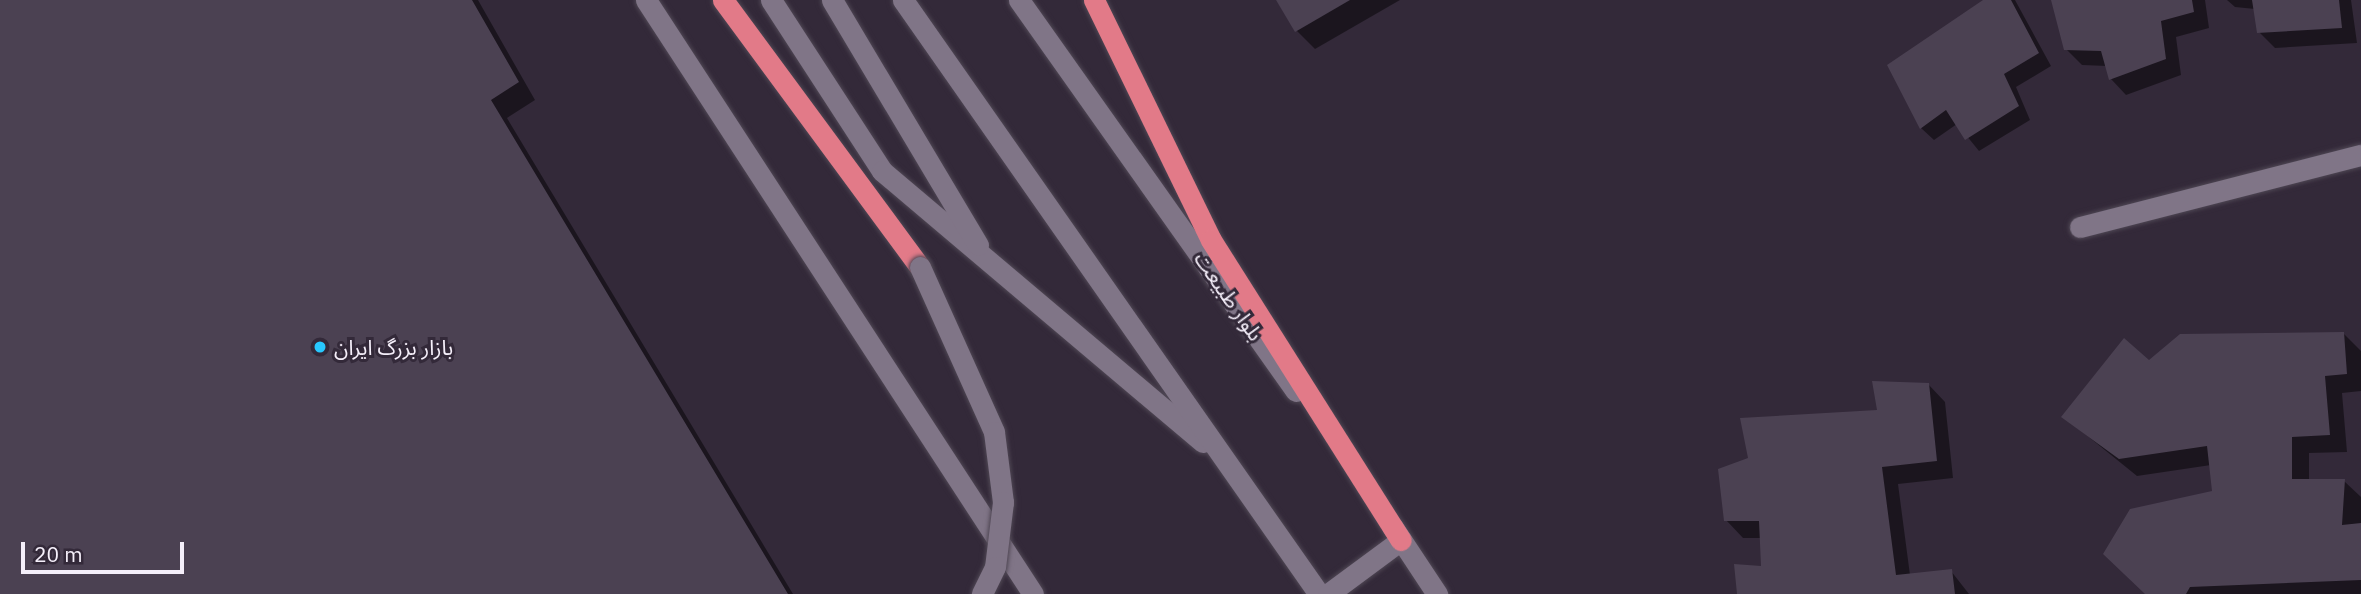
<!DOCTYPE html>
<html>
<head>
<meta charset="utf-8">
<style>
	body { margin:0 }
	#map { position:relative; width:2361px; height:594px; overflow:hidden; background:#332939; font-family:"IBM Plex Sans","Noto Sans Arabic",sans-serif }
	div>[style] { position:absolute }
	.shadow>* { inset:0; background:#0007 }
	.building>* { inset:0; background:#4b4152 }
	.roads { filter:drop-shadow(0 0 2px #4f4754) drop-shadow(0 0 2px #4f4754) }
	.service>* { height:21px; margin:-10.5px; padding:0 10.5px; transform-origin:10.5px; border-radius:10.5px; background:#807587 }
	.minor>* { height:21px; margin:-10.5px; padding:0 10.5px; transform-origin:10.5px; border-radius:10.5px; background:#807587 }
	.tertiary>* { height:21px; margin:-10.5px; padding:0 10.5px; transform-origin:10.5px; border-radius:10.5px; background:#807587 }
	.trunk>* { height:21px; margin:-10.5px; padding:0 10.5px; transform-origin:10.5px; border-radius:10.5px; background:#e27a88 }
	.bridges { filter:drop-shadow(0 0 2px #4f4754) drop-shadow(0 0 2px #4f4754) }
	.service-bridge>* { height:21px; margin:-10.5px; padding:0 10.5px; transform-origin:10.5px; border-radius:10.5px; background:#807587 }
	.dots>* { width:19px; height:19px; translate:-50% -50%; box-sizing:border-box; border:4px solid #332939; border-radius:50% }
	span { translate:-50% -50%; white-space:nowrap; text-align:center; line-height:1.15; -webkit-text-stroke:6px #332939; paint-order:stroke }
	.street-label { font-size:21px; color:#f5effa }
	.poi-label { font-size:21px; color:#f5effa }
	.left { translate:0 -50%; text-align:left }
	.scale { position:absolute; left:21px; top:542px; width:163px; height:32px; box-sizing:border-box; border:4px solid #f5effa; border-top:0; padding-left:9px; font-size:21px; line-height:24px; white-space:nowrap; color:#f5effa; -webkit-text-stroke:5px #332939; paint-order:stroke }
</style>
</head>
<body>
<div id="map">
	<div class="shadow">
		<i style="clip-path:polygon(0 0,478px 0,535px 100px,507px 118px,793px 594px,0 594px)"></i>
		<i style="clip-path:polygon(1278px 0,1400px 0,1315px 49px,1297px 31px)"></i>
		<i style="clip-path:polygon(1986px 0,2015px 0,2051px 66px,2016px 87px,2030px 120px,1979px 151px,1957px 124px,1934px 140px,1921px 128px)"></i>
		<i style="clip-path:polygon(2053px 0,2205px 0,2209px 28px,2176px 37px,2181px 75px,2126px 95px,2111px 79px,2107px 66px,2082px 65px,2066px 49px)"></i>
		<i style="clip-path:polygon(2227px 0,2351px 0,2357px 43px,2275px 48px,2259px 32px,2255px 9px,2235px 7px)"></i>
		<i style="clip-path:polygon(2344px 334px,2361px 351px,2361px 391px,2342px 393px,2347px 452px,2309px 453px,2309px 481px,2344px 481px,2361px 497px,2361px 594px,2147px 594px,2214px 492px,2211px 465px,2137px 476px,2064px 417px,2149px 362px)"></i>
		<i style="clip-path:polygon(1928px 384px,1945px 402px,1953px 478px,1898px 484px,1910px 575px,1951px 571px,1969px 594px,1739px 594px,1763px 568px,1761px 538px,1743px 538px,1726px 520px,1879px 411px)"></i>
	</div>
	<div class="building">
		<i style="clip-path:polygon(0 0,472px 0,519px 82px,491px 100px,788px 594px,0 594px)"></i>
		<i style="clip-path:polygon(1276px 0,1350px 0,1295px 32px)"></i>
		<i style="clip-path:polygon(1983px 0,2011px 0,2039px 53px,2004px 74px,2019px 106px,1965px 140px,1946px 110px,1920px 129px,1887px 65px)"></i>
		<i style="clip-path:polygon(2051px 0,2192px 0,2194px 12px,2161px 21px,2166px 59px,2109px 80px,2101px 51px,2064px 50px)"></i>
		<i style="clip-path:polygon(2252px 0,2339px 0,2342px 28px,2257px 33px)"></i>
		<i style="clip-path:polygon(2344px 332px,2347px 374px,2325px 376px,2330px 435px,2292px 437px,2292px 479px,2345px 479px,2342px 525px,2361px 523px,2361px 580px,2190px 587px,2186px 594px,2145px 594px,2103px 554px,2130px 509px,2212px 491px,2207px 446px,2119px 459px,2061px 417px,2124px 338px,2149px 360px,2180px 334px)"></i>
		<i style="clip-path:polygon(1872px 381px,1929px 383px,1937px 461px,1882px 467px,1896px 575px,1952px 569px,1955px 594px,1737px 594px,1734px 564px,1761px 566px,1759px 521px,1724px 521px,1718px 469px,1748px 458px,1740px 418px,1877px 410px)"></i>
	</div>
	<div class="roads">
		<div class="service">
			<i style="left:646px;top:0;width:709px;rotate:56.92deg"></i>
		</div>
		<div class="minor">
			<i style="left:2080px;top:227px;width:290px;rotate:-14.4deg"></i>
		</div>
		<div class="tertiary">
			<i style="left:771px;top:0;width:204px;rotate:57deg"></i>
			<i style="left:882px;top:171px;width:420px;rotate:40.2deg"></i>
			<i style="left:832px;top:0;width:285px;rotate:59.2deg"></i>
			<i style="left:903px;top:0;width:725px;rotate:55deg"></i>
			<i style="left:1019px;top:0;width:479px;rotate:54.7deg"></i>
			<i style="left:1392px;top:526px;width:82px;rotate:56.5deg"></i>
			<i style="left:1328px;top:594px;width:91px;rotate:-36.5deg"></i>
		</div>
		<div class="trunk">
			<i style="left:723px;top:0;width:332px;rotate:53.6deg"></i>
			<i style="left:1094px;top:0;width:267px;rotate:64deg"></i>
			<i style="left:1211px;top:240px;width:355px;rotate:57.7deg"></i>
		</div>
	</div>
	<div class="bridges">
		<div class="service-bridge">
			<i style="left:920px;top:267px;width:181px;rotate:65.8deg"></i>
			<i style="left:994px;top:432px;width:71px;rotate:82.7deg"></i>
			<i style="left:1003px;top:502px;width:65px;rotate:97deg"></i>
			<i style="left:995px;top:567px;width:30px;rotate:116deg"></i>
		</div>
	</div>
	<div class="dots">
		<i style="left:320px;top:347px;background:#28c8ff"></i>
	</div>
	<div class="street-label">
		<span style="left:1229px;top:296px;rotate:55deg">بلوار طبیعت</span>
	</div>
	<div class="poi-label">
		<span class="left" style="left:334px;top:347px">بازار بزرگ ایران</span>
	</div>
	<div class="scale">20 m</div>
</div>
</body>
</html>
